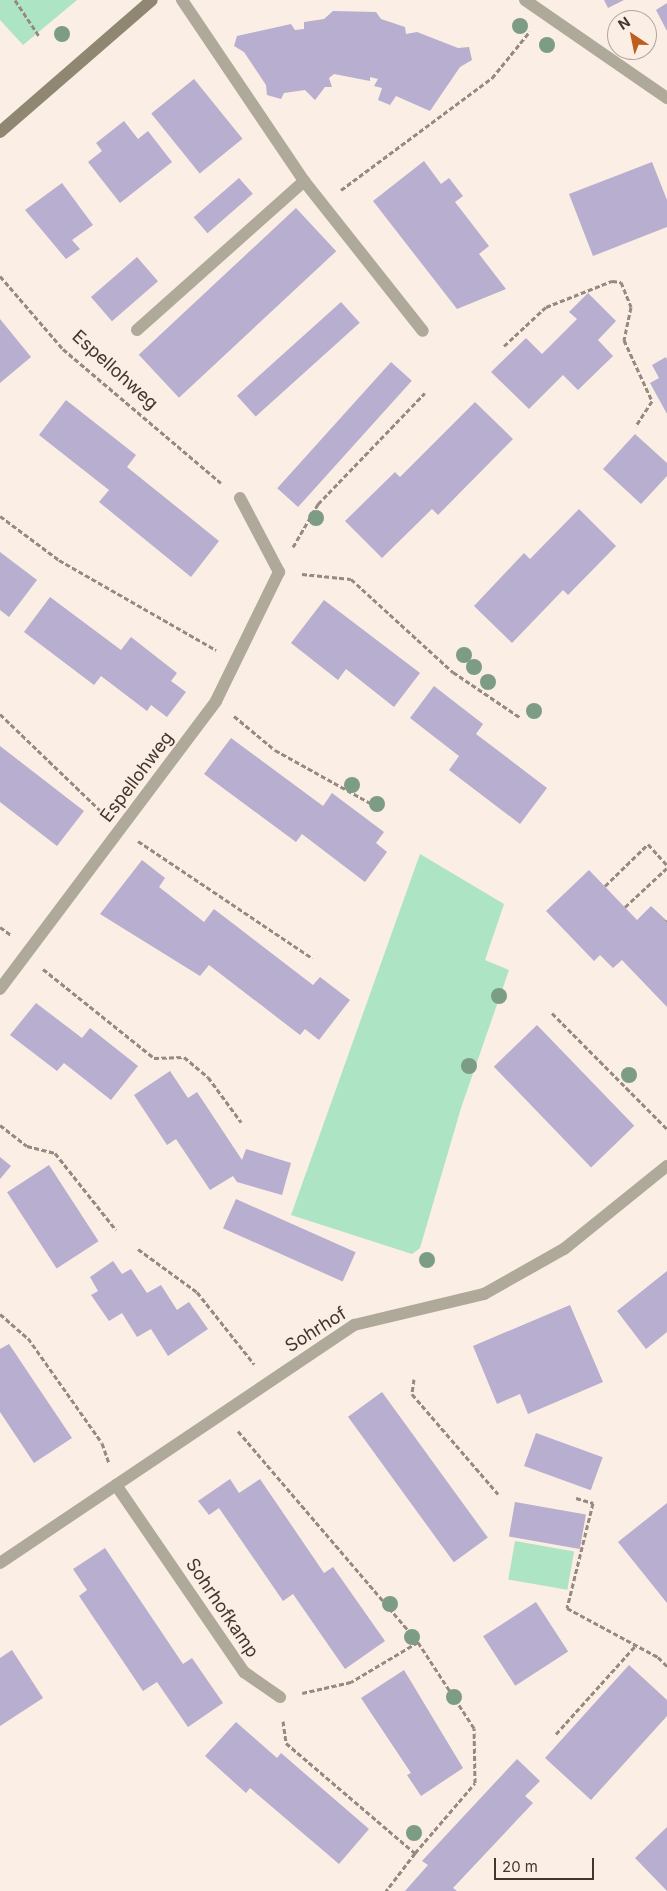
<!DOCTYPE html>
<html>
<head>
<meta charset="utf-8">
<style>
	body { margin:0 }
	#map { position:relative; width:667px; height:1891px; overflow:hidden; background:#fbeee4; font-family:Inter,sans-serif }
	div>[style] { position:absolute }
	.green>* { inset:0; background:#ace4c4; transform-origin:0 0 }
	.building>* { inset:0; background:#b7aed0; transform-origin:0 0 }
	.path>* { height:3px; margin-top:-1.5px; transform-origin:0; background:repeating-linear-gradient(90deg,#968a80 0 5px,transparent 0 7.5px) }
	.lane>* { height:12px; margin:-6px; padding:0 6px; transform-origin:6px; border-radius:6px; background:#afa99a }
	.street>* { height:12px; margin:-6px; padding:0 6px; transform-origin:6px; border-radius:6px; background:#afa99a }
	.secondary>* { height:12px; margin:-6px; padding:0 6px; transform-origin:6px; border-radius:6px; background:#8f8771 }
	.trees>* { width:16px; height:16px; margin:-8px; border-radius:50%; background:#7c9c86 }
	span { translate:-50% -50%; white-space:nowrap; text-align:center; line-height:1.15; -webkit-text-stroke:4.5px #fbeee4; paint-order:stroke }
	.street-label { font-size:18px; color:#43372d }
	.north { position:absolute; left:607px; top:10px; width:50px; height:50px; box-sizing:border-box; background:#fbeee4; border:1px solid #b1a59b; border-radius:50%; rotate:326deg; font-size:14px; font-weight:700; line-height:20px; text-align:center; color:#43372d }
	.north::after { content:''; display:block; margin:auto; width:18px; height:22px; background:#bf5d1e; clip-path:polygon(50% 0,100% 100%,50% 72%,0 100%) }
	.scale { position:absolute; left:494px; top:1858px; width:100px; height:22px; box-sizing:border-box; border:2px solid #43372d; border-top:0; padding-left:6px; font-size:15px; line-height:18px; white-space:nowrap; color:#43372d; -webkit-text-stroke:4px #fbeee4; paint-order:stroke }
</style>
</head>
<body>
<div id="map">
	<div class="green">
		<i style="clip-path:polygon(0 0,77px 0,23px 45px,0 20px)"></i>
		<i style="clip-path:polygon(420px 854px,504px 904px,485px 960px,509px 970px,461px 1108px,420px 1248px,412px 1254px,291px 1215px)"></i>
		<i style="left:515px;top:1541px;width:60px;height:39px;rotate:10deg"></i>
	</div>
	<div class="building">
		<i style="clip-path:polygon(604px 0,624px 0,608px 8px)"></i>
		<i style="clip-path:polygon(667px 3px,667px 31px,656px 10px)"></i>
		<i style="clip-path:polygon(333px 11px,376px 12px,381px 19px,405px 27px,406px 34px,417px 32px,458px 48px,469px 47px,472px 60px,460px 67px,430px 111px,396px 96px,390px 105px,378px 100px,382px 88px,374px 86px,378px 79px,370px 77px,370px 81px,334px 74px,329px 78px,332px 87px,325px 87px,315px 100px,305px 90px,284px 93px,281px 99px,267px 95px,266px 85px,244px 52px,234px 46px,237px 36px,291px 24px,295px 30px,304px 29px,304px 22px,324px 19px)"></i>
		<i style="left:194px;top:79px;width:77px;height:55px;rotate:51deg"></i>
		<i style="clip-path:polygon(124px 121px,138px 139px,148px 131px,172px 162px,120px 203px,88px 162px,102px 151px,96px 143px)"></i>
		<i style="clip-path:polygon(424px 161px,441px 184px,449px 178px,463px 196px,455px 202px,489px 246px,479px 254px,506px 289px,457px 309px,373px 201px)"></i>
		<i style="clip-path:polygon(652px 162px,667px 200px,667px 227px,593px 256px,569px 194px)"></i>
		<i style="left:239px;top:178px;width:21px;height:60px;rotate:49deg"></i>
		<i style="clip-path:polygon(62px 183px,93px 225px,72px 240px,80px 249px,66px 259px,25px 210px)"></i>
		<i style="left:296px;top:208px;width:59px;height:215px;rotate:47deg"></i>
		<i style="left:137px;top:257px;width:32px;height:61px;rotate:49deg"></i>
		<i style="clip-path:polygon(588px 293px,616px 321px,598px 340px,613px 356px,578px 390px,563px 375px,529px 409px,491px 372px,526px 338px,542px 354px,577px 319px,569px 312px)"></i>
		<i style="left:341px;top:302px;width:28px;height:140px;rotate:48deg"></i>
		<i style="clip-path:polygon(0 319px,31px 357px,0 383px)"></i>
		<i style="clip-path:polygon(666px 357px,667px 360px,667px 414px,650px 383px,659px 378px,652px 365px)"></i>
		<i style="left:391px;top:362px;width:28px;height:170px;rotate:42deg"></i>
		<i style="clip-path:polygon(66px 400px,136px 455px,127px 467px,219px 541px,191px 577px,99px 502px,109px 490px,39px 435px)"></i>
		<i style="clip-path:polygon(475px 402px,513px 439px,438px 515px,432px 509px,382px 558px,345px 521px,395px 472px,400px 477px)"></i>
		<i style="clip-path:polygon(635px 434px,667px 463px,667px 476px,641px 504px,603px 469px)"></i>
		<i style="clip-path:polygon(579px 509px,616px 546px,568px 595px,563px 590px,512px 643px,474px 606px,524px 553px,530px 559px)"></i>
		<i style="clip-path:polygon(0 552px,37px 580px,9px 617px,0 610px)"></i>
		<i style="clip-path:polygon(50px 597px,121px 650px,131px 637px,177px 673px,171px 681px,186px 692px,167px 717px,151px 705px,147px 711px,101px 676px,94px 685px,24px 632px)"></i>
		<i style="clip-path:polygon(324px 600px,420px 673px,394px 707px,346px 669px,338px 680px,291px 643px)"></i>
		<i style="clip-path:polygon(434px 686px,483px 724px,476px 734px,547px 788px,520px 824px,449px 770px,459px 756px,410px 718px)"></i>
		<i style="clip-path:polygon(231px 738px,323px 806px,332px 793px,384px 832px,376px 843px,387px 852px,365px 882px,302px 834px,296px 842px,204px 774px)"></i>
		<i style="clip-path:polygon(0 746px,84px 811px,57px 846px,0 802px)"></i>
		<i style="clip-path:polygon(142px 860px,165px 878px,159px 887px,204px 922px,214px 909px,313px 985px,320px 977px,350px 1000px,319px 1040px,305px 1029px,300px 1035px,209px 965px,200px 976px,100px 914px)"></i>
		<i style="clip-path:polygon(589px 870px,637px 920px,651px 906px,667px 921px,667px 1007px,622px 960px,613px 968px,600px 955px,594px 961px,546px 911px)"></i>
		<i style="clip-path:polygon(36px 1003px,82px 1038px,90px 1028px,138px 1066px,111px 1100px,64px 1063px,57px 1071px,10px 1035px)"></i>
		<i style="left:537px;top:1025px;width:140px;height:60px;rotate:46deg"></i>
		<i style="clip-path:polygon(170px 1071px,188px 1098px,197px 1092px,242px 1160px,246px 1149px,291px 1163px,282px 1195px,237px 1182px,233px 1176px,210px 1190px,176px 1139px,167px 1145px,134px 1095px)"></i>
		<i style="clip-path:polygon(0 1157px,11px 1166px,0 1179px)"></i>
		<i style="left:49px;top:1165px;width:91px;height:50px;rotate:57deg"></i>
		<i style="left:236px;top:1199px;width:131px;height:32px;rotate:24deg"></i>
		<i style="clip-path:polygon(113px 1261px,122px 1274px,131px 1269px,147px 1293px,161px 1285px,177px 1310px,189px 1302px,208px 1329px,168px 1356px,151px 1329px,137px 1337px,122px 1313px,109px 1321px,91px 1295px,98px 1291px,90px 1277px)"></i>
		<i style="clip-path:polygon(667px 1271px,667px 1332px,646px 1349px,617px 1311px)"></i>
		<i style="clip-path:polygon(570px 1305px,603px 1382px,528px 1414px,520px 1394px,497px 1404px,473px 1346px)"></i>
		<i style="clip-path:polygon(9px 1344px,72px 1438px,34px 1463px,0 1412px,0 1349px)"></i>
		<i style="left:382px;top:1392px;width:180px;height:42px;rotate:54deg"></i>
		<i style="left:536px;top:1433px;width:71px;height:35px;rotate:20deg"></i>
		<i style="clip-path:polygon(230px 1479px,239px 1493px,260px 1479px,324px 1573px,333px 1567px,385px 1641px,345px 1669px,293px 1594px,283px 1601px,219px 1508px,209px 1515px,198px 1501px)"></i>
		<i style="left:515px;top:1502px;width:72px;height:35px;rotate:10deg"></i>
		<i style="clip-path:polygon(667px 1503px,667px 1603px,618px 1542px)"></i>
		<i style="clip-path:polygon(105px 1548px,183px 1664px,192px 1658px,223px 1703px,188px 1727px,157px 1682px,143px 1691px,79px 1596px,87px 1590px,73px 1569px)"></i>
		<i style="left:536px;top:1602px;width:59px;height:63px;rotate:57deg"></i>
		<i style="clip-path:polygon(12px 1650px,43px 1698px,0 1726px,0 1658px)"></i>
		<i style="clip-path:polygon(629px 1665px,667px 1700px,667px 1716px,591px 1800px,545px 1758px)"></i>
		<i style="clip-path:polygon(404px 1670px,463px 1768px,421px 1796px,407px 1775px,411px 1773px,361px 1698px)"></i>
		<i style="clip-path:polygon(236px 1722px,277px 1758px,281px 1753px,369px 1829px,339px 1864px,250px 1788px,246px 1793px,205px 1756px)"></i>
		<i style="clip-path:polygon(517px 1759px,540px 1781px,525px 1796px,533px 1803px,453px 1888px,457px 1891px,405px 1891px,428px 1865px,422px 1861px)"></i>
		<i style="clip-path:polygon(667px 1827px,667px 1891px,635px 1858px)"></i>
	</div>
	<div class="path">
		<i style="left:15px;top:0;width:43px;rotate:56.3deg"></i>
		<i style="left:341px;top:190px;width:188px;rotate:-36.6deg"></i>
		<i style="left:492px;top:78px;width:60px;rotate:-51deg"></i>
		<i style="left:0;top:276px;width:96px;rotate:49.2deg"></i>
		<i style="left:63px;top:349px;width:207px;rotate:40.3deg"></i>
		<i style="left:504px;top:346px;width:57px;rotate:-42.9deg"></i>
		<i style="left:546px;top:307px;width:71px;rotate:-21.5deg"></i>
		<i style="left:612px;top:281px;width:9px;rotate:6deg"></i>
		<i style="left:621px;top:282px;width:27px;rotate:68deg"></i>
		<i style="left:631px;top:307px;width:34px;rotate:102deg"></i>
		<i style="left:624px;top:340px;width:67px;rotate:65.3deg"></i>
		<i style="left:652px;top:401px;width:30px;rotate:123deg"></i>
		<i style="left:0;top:516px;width:74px;rotate:36.7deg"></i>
		<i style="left:59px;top:560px;width:181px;rotate:29.8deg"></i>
		<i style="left:293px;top:547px;width:50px;rotate:-59.8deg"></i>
		<i style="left:318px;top:504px;width:154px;rotate:-46.1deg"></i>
		<i style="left:302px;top:574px;width:49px;rotate:5.8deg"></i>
		<i style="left:351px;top:579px;width:138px;rotate:42.4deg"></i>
		<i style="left:453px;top:672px;width:82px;rotate:34.1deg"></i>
		<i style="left:0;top:714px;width:141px;rotate:43.9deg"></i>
		<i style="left:234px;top:716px;width:53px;rotate:39.7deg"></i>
		<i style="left:275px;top:750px;width:113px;rotate:29.1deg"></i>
		<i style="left:138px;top:841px;width:210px;rotate:33.9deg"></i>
		<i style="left:605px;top:886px;width:60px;rotate:-44.3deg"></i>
		<i style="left:648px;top:844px;width:28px;rotate:48deg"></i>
		<i style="left:625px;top:907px;width:57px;rotate:-42.9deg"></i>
		<i style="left:666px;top:921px;width:1px;rotate:-45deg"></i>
		<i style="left:0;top:927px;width:14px;rotate:36deg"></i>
		<i style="left:43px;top:969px;width:142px;rotate:38.7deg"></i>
		<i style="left:154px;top:1058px;width:30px;rotate:-2deg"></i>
		<i style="left:184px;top:1057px;width:31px;rotate:40deg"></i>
		<i style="left:208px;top:1077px;width:56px;rotate:53.7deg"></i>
		<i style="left:552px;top:1013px;width:163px;rotate:45.2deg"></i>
		<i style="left:0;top:1125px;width:34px;rotate:38deg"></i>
		<i style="left:27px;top:1146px;width:29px;rotate:14deg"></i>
		<i style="left:55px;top:1153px;width:98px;rotate:51.6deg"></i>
		<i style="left:138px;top:1249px;width:73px;rotate:36.1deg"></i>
		<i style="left:197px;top:1292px;width:92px;rotate:51.6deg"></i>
		<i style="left:0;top:1314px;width:37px;rotate:41deg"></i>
		<i style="left:28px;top:1338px;width:128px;rotate:54.8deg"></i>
		<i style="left:102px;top:1443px;width:21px;rotate:71deg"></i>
		<i style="left:414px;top:1379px;width:15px;rotate:98deg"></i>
		<i style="left:412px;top:1394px;width:132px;rotate:49.3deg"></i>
		<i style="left:238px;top:1431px;width:277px;rotate:49.5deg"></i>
		<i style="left:418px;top:1642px;width:78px;rotate:149.2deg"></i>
		<i style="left:351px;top:1682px;width:50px;rotate:167.3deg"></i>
		<i style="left:576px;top:1498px;width:18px;rotate:16deg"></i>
		<i style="left:593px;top:1503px;width:108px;rotate:103.9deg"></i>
		<i style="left:567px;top:1608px;width:103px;rotate:28.3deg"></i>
		<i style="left:658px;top:1657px;width:13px;rotate:45deg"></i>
		<i style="left:283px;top:1721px;width:22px;rotate:82deg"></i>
		<i style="left:286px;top:1743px;width:170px;rotate:40.5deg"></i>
		<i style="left:415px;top:1853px;width:48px;rotate:127.3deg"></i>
		<i style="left:556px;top:1734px;width:120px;rotate:-48deg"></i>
		<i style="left:415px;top:1853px;width:92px;rotate:-49.4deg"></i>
		<i style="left:475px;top:1783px;width:55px;rotate:-91deg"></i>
		<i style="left:474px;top:1728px;width:103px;rotate:-123.1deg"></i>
	</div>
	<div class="lane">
		<i style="left:182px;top:0;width:218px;rotate:56deg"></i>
		<i style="left:304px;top:181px;width:191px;rotate:51.6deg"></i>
		<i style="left:137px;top:330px;width:224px;rotate:-41.7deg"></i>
		<i style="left:240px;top:498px;width:84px;rotate:62.2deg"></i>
	</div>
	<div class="street">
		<i style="left:525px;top:0;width:173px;rotate:34.6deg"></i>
		<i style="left:0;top:989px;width:360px;rotate:-53.1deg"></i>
		<i style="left:216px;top:701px;width:144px;rotate:-64deg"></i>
		<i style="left:116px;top:1485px;width:227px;rotate:55.6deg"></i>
		<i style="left:244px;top:1672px;width:44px;rotate:34.8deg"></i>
		<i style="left:0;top:1563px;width:427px;rotate:-33.9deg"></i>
		<i style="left:354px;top:1325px;width:134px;rotate:-13.4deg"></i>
		<i style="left:484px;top:1294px;width:92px;rotate:-29.4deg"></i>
		<i style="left:564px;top:1249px;width:132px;rotate:-38.9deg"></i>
	</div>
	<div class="secondary">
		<i style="left:0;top:132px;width:201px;rotate:-41deg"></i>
	</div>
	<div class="trees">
		<i style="left:520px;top:26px"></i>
		<i style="left:62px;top:34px"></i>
		<i style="left:547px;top:45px"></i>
		<i style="left:316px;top:518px"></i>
		<i style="left:464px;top:655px"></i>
		<i style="left:474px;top:667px"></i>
		<i style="left:488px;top:682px"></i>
		<i style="left:534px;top:711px"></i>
		<i style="left:352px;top:785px"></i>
		<i style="left:377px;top:804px"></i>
		<i style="left:499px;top:996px"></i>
		<i style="left:469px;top:1066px"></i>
		<i style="left:629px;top:1075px"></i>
		<i style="left:427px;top:1260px"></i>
		<i style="left:390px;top:1604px"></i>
		<i style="left:412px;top:1637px"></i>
		<i style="left:454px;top:1697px"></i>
		<i style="left:414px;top:1833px"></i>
	</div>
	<div class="street-label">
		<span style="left:115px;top:370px;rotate:42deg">Espellohweg</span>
		<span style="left:137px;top:777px;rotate:-53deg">Espellohweg</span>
		<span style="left:316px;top:1330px;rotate:-32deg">Sohrhof</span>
		<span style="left:222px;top:1608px;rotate:56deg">Sohrhofkamp</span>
	</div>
	<div class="north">N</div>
	<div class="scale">20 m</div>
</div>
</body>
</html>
